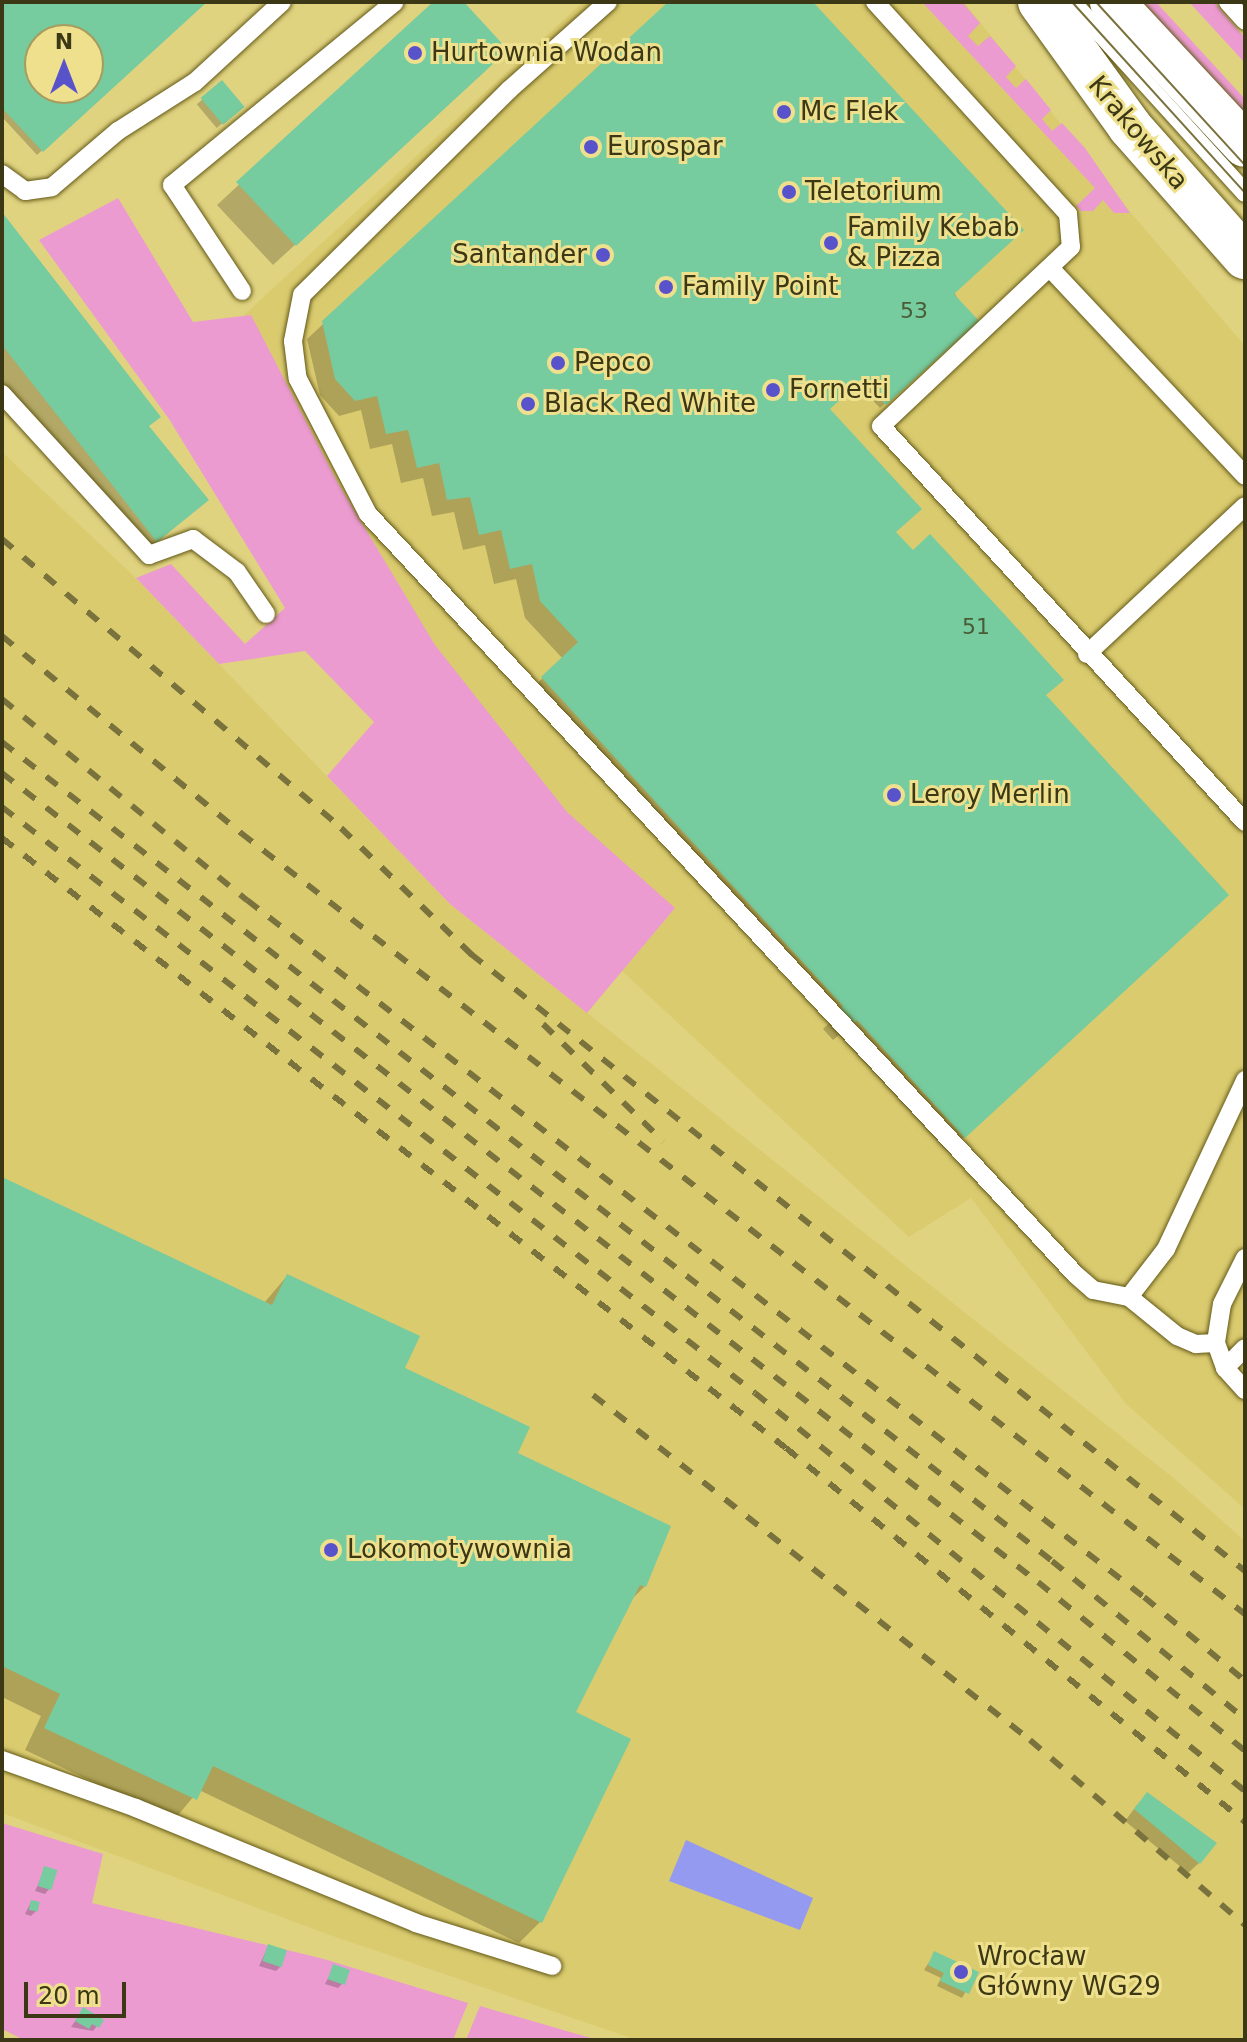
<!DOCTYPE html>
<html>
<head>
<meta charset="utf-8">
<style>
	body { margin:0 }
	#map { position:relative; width:1247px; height:2042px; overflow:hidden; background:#e0d380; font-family:"DejaVu Sans",sans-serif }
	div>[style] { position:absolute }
	.built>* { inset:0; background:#dacb6f }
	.green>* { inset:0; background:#eb9bd0 }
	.water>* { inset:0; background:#959af1 }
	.shadow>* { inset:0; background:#0003; transform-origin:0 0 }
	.building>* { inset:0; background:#76cb9f; transform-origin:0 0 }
	.roads { filter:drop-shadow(0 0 2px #635918) drop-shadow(0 0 2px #635918) }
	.service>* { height:18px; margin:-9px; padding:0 9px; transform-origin:9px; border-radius:9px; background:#fff }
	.secondary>* { height:44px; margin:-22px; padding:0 22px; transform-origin:22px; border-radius:22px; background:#fff }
	.tram>* { height:2px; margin:-1px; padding:0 1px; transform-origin:1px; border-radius:1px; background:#7a723d }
	.rail>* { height:6px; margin-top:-3px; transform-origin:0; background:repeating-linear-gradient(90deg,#7a723d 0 14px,transparent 0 28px) }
	.dots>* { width:22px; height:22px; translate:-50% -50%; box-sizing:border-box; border:4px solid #eee08d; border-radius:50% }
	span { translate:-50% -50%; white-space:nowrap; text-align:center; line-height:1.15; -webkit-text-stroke:6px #eee08d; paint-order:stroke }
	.number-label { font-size:22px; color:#4a5c37 }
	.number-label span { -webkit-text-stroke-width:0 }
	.poi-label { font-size:26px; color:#3c3714 }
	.left { translate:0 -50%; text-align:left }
	.right { translate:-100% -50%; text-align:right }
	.street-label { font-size:26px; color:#3c3714 }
	.frame { position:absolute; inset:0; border:4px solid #3c3714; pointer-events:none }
	.north { position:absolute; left:24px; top:24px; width:80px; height:80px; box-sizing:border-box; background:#eee08d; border:2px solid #a79c5d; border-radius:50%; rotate:0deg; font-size:22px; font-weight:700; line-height:32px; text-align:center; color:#3c3714 }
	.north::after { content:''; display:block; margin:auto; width:28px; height:36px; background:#5953cb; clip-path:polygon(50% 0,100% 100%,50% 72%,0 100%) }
	.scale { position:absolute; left:24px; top:1982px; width:102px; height:36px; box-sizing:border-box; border:4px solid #3c3714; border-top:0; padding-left:10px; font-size:24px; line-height:28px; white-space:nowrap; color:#3c3714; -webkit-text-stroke:6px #eee08d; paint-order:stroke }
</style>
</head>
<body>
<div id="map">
	<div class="built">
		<i style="clip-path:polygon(583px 2px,964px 2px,1132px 214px,1245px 346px,1245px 1509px,1125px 1403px,971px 1198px,909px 1237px,582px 934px,290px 445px,244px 315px)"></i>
		<i style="clip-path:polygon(2px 452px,136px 578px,450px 904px,1176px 1480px,1245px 1541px,1245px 2040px,637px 2040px,327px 1934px,2px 1813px)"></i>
	</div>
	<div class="green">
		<i style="clip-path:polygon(922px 2px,962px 2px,980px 23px,968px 36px,978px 46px,990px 36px,1016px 66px,1006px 77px,1016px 88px,1026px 79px,1051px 110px,1042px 119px,1052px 131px,1062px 123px,1085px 148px,1130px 213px,1114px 213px,1103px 200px,1093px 211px,1081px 211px,1076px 206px,1095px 188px)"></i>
		<i style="clip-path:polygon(1140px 2px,1156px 2px,1245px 99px,1245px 117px)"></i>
		<i style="clip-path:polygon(1189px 2px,1214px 2px,1245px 38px,1245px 63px)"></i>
		<i style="clip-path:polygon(118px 198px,193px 322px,251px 315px,338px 483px,435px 645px,567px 812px,675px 908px,587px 1013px,450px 904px,327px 776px,374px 722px,305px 651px,219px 664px,136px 578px,171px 564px,245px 644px,285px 608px,169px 419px,39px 240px)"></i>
		<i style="clip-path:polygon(2px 1823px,103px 1854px,92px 1903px,324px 1959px,468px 2003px,453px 2040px,24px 2040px,2px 2029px)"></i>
		<i style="clip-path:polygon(480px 2006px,598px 2040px,466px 2040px)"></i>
	</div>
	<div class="water">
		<i style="clip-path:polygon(686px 1840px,813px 1898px,800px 1930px,669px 1881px)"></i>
	</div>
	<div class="shadow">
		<i style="clip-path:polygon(evenodd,2px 2px,205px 2px,37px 155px,2px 117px,2px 2px,40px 40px,88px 40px,88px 88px,40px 88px,40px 40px)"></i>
		<i style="clip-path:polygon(436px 2px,461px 2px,485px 71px,273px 265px,217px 205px)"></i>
		<i style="clip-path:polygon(671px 2px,811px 2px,971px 326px,880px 408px,859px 386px,867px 372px,743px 487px,894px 533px,1044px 696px,1211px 910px,948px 1152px,839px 1035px,833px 1040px,823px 1029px,829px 1023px,526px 694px,563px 659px,525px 618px,516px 579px,494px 584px,485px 545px,463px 550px,454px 512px,432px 516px,423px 478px,401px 483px,392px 444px,370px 449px,361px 410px,339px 416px,320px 395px,307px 339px)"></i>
		<i style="left:222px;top:83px;width:31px;height:33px;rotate:50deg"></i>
		<i style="clip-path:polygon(2px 216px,148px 427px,206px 500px,140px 557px,2px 382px)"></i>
		<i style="clip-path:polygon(2px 1179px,264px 1303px,287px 1276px,515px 1454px,645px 1586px,629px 1602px,574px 1713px,540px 1922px,519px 1943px,199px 1790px,174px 1820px,25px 1750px,41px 1716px,2px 1697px)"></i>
		<i style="clip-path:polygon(1137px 1805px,1199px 1863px,1188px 1873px,1125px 1821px)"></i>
		<i style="clip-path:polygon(45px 1869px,49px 1889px,45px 1894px,35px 1891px)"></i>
		<i style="clip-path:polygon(31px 1902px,36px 1911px,31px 1916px,25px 1914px)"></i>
		<i style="clip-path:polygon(268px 1947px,281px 1966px,276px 1971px,259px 1966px)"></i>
		<i style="clip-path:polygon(935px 1953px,976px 1973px,962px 1998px,937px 1986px,941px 1978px,924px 1970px)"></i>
		<i style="clip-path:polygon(334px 1967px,343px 1983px,338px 1988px,325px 1984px)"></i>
		<i style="clip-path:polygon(83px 2010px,97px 2026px,93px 2031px,71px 2027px)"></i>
	</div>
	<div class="building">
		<i style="clip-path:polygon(evenodd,2px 2px,207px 2px,43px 152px,2px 108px,2px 2px,40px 40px,88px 40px,88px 88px,40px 88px,40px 40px)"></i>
		<i style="clip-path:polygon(433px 2px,464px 2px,508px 50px,296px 246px,236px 182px)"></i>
		<i style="clip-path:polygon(668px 2px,813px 2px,1024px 230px,954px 294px,979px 321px,886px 405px,862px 380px,830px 409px,922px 509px,896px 532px,913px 550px,930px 534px,1006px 616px,1064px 680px,1046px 695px,1229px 895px,965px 1138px,857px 1020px,851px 1026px,838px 1012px,843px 1006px,541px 677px,578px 642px,540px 601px,532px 564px,510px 569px,501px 530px,479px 535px,470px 497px,447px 500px,439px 463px,417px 468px,408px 430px,386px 434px,377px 396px,355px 401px,335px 379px,322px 321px)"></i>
		<i style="left:222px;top:80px;width:35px;height:28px;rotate:50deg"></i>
		<i style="clip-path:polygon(2px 212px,161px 417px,149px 426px,209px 500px,157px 542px,2px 345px)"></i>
		<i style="clip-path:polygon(2px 1177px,272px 1305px,287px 1274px,420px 1336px,405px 1368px,530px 1427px,518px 1453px,671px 1526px,646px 1587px,640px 1585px,576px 1712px,631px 1739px,542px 1923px,213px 1766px,197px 1800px,44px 1728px,60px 1694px,2px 1666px)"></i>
		<i style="clip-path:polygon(1147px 1792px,1217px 1843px,1200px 1864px,1134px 1809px)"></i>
		<i style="left:44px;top:1866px;width:14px;height:21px;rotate:17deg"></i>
		<i style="left:31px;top:1900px;width:9px;height:10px;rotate:13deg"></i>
		<i style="left:268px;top:1944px;width:20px;height:18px;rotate:18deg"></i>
		<i style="clip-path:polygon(934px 1951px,979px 1972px,969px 1994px,940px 1981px,944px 1973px,928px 1965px)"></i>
		<i style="left:333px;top:1964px;width:18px;height:16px;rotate:19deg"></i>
		<i style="clip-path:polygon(83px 2007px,104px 2020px,99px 2028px,92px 2024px,89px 2029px,75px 2021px)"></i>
	</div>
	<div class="roads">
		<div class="service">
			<i style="left:608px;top:2px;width:132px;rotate:138.4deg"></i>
			<i style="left:509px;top:90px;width:291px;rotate:135.3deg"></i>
			<i style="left:302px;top:295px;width:47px;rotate:101.1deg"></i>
			<i style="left:293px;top:341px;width:38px;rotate:83deg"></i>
			<i style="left:298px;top:379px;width:152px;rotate:62.6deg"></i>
			<i style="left:368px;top:514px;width:1039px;rotate:47.07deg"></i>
			<i style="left:1076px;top:1275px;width:23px;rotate:41deg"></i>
			<i style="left:1093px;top:1290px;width:37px;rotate:11deg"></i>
			<i style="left:1129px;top:1297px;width:62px;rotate:39.1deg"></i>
			<i style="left:1177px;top:1336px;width:21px;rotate:23deg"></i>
			<i style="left:1196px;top:1344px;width:20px;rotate:-3deg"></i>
			<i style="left:875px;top:2px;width:287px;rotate:47.7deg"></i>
			<i style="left:1068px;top:214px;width:33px;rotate:85deg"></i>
			<i style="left:1071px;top:247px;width:261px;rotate:136.7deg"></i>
			<i style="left:881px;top:426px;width:538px;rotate:47.41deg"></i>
			<i style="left:1072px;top:2px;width:258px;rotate:47.8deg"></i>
			<i style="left:1228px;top:2px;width:25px;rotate:48deg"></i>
			<i style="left:2px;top:174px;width:29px;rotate:36deg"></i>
			<i style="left:25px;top:191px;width:27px;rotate:-8deg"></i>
			<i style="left:52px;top:187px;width:87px;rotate:-40.3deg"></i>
			<i style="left:118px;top:131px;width:91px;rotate:-32.5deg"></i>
			<i style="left:195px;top:82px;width:118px;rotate:-42.6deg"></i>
			<i style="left:1050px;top:268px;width:285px;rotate:46.8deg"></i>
			<i style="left:242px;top:291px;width:127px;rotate:-123.4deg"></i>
			<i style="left:172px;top:185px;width:288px;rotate:-39.4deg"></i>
			<i style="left:2px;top:394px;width:218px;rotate:47.6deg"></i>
			<i style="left:149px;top:555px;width:47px;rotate:-20deg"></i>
			<i style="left:193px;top:539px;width:55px;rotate:36.9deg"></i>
			<i style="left:237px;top:572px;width:51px;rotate:55.4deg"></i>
			<i style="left:1087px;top:654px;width:216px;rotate:-43.1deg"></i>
			<i style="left:1245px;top:1258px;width:51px;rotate:116.6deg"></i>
			<i style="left:1222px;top:1304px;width:39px;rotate:99deg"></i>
			<i style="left:1216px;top:1343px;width:27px;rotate:70deg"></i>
			<i style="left:1225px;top:1368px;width:30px;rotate:48deg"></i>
			<i style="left:1129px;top:1297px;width:61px;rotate:-52.4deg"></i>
			<i style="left:1166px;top:1249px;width:187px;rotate:-64.9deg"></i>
			<i style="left:1225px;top:1368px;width:28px;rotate:-45deg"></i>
			<i style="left:2px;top:1760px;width:142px;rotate:19.7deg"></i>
			<i style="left:136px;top:1808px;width:303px;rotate:22.3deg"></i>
			<i style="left:416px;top:1923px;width:143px;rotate:17.5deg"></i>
		</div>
		<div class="secondary">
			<i style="left:1040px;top:2px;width:154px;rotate:54.2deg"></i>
			<i style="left:1130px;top:127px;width:174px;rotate:48.5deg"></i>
			<i style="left:1112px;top:2px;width:195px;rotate:47.1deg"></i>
		</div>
	</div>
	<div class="tram">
		<i style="left:1072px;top:2px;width:258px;rotate:47.8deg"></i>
		<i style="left:1096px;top:2px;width:221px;rotate:47.6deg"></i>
	</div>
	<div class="rail">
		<i style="left:2px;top:539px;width:445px;rotate:40.4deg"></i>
		<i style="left:341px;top:828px;width:190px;rotate:44.1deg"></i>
		<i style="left:2px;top:636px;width:310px;rotate:39.5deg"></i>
		<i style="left:241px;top:833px;width:1272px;rotate:37.88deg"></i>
		<i style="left:2px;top:699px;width:317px;rotate:39.4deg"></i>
		<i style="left:247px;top:900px;width:1136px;rotate:37.85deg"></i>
		<i style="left:1144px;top:1597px;width:131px;rotate:39.7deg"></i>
		<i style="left:2px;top:742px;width:1332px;rotate:37.95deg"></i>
		<i style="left:1052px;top:1561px;width:249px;rotate:39.3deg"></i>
		<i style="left:2px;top:773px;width:1314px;rotate:37.99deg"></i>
		<i style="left:1038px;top:1582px;width:267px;rotate:39.2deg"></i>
		<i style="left:2px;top:807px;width:954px;rotate:37.89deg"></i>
		<i style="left:755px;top:1393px;width:631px;rotate:39.09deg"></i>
		<i style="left:2px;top:838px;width:993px;rotate:37.89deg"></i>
		<i style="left:786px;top:1448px;width:592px;rotate:39.17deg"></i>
		<i style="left:471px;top:954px;width:990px;rotate:38.56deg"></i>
		<i style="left:543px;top:1024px;width:168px;rotate:44.3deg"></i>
		<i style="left:593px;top:1395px;width:557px;rotate:38.29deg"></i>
		<i style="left:1030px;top:1740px;width:284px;rotate:40.7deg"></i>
	</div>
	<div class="dots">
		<i style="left:415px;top:53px;background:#5953cb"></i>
		<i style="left:784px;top:112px;background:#5953cb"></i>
		<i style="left:591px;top:147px;background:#5953cb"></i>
		<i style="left:789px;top:192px;background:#5953cb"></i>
		<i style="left:831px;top:243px;background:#5953cb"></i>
		<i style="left:603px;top:255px;background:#5953cb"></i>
		<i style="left:666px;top:287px;background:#5953cb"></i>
		<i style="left:558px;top:363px;background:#5953cb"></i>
		<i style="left:773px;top:390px;background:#5953cb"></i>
		<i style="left:528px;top:404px;background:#5953cb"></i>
		<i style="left:894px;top:795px;background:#5953cb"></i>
		<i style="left:331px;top:1550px;background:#5953cb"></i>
		<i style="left:961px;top:1972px;background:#5953cb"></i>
	</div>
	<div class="number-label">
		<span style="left:914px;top:311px">53</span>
		<span style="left:976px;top:627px">51</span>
	</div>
	<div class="poi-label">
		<span class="left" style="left:431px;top:53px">Hurtownia Wodan</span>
		<span class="left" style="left:800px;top:112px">Mc Flek</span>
		<span class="left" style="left:607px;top:147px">Eurospar</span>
		<span class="left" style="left:805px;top:192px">Teletorium</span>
		<span class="left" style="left:847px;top:243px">Family Kebab<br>&amp; Pizza</span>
		<span class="right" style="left:587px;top:255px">Santander</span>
		<span class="left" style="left:682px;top:287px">Family Point</span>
		<span class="left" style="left:574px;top:363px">Pepco</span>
		<span class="left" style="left:789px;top:390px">Fornetti</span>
		<span class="left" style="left:544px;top:404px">Black Red White</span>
		<span class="left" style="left:910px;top:795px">Leroy Merlin</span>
		<span class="left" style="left:347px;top:1550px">Lokomotywownia</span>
		<span class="left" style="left:977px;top:1972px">Wrocław<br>Główny WG29</span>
	</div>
	<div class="street-label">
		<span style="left:1138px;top:133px;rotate:50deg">Krakowska</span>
	</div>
	<div class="frame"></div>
	<div class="north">N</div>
	<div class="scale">20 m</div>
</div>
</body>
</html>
